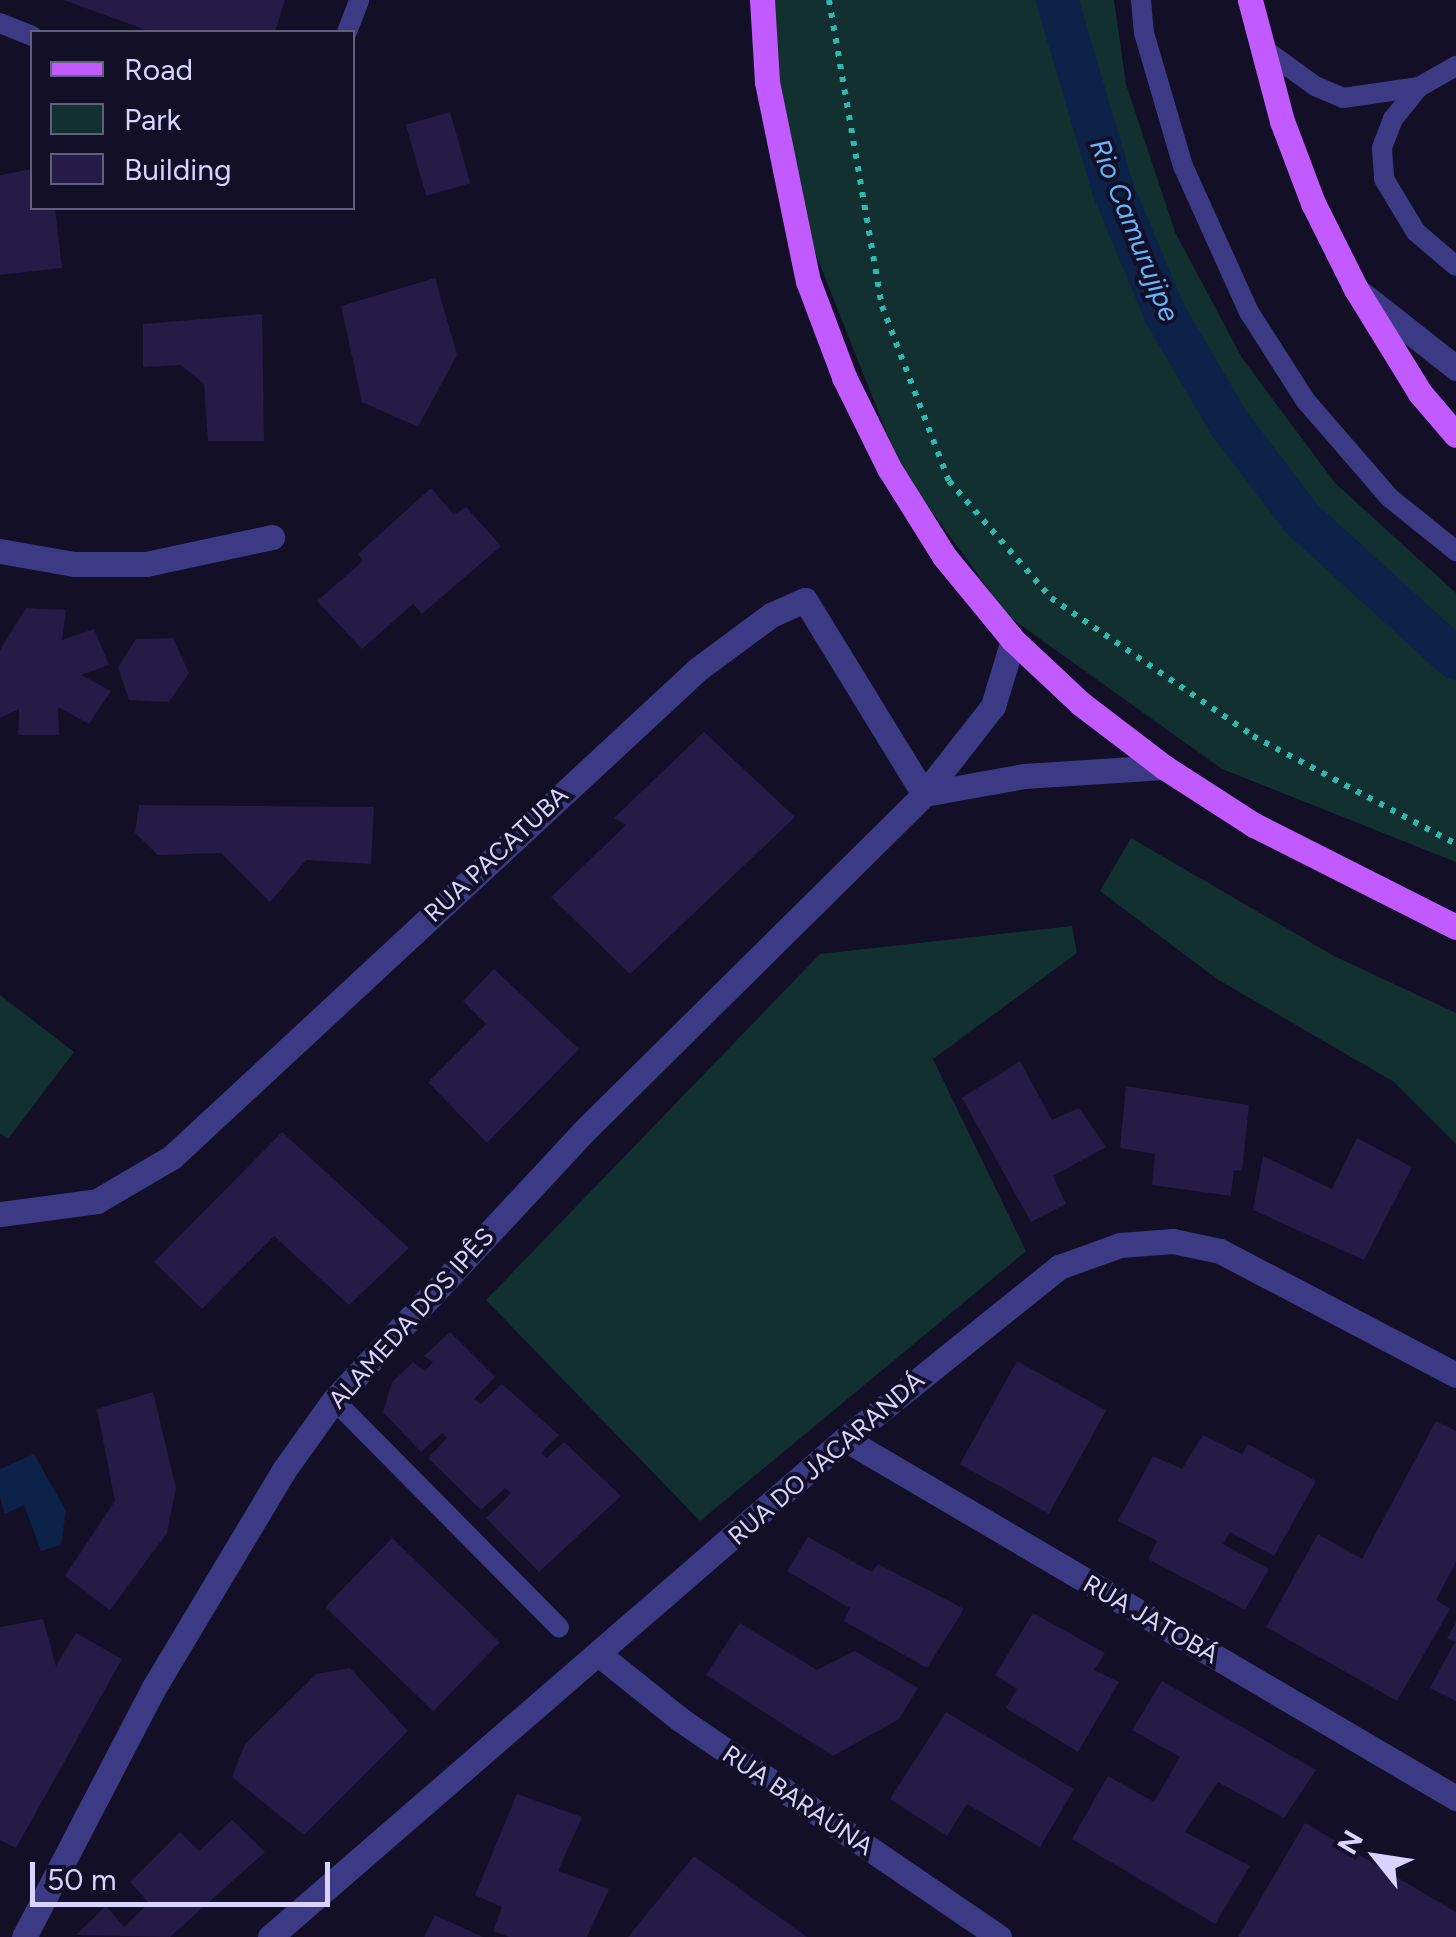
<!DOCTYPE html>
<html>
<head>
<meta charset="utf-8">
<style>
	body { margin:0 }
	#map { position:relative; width:1456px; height:1937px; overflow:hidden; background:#130f26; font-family:Figtree,sans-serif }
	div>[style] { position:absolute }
	.green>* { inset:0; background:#12302f }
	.water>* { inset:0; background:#0c2248 }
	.canal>* { height:42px; margin:-21px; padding:0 21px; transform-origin:21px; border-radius:21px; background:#0c2248 }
	.building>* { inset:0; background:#241b47; transform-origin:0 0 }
	.path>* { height:6px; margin-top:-3px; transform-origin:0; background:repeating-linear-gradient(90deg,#2fb8b0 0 5px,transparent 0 13px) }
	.service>* { height:20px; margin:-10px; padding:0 10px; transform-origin:10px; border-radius:10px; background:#3d3a85 }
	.minor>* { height:25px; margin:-12.5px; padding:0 12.5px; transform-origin:12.5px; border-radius:12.5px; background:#3d3a85 }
	.tertiary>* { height:25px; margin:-12.5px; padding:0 12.5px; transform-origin:12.5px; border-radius:12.5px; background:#3d3a85 }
	.primary>* { height:25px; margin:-12.5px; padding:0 12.5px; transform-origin:12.5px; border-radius:12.5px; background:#c25bff }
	span { translate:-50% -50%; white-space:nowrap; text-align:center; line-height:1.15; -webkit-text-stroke:8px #130f26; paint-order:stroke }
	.street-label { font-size:25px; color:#d9d4ff }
	.water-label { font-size:28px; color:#62b6ff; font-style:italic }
	.legend { position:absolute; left:30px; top:30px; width:325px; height:180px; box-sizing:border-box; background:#130f26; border:2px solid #625e7d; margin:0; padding:12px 18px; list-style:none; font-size:30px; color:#d9d4ff }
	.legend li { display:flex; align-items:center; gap:20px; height:50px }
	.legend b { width:50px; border:2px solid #625e7d }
	.north { position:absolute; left:1326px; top:1807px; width:100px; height:100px; -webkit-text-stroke:8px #130f26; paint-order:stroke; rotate:300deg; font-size:28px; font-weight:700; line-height:40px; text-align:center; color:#d9d4ff }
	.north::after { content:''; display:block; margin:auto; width:35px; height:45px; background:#d9d4ff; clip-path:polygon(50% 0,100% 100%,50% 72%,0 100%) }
	.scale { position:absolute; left:30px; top:1862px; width:300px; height:45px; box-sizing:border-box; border:5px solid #d9d4ff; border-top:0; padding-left:12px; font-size:30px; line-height:35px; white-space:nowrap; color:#d9d4ff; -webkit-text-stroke:8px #130f26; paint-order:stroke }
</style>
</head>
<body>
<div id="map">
	<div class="green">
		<i style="clip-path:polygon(769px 0,1114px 0,1126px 84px,1175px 232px,1242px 358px,1335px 483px,1456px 593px,1456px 862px,1222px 769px,1008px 616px,901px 469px,773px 146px)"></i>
		<i style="clip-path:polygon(1131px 838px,1334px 956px,1456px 1013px,1456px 1144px,1394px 1082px,1217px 979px,1100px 891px)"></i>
		<i style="clip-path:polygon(1072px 926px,1077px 953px,933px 1059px,1026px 1251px,700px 1521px,486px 1300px,820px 954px)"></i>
		<i style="clip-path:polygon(0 995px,74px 1052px,8px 1139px,0 1133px)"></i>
	</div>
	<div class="water">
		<i style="clip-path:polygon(34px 1454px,66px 1511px,61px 1545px,41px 1551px,24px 1505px,5px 1514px,0 1498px,0 1469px)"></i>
	</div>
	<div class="canal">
		<i style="left:1057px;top:0;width:200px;rotate:73.5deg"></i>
		<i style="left:1114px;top:192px;width:132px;rotate:67.3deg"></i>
		<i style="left:1165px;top:314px;width:126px;rotate:59.6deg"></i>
		<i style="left:1229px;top:423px;width:121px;rotate:52.8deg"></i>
		<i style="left:1302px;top:519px;width:208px;rotate:42.3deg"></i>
	</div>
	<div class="building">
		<i style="clip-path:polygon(64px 0,285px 0,275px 32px,151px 32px)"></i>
		<i style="left:450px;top:112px;width:74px;height:46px;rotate:74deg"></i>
		<i style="clip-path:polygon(32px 169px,32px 208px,55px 208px,62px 268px,0 275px,0 175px)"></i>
		<i style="clip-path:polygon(435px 278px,457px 355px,418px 427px,362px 402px,341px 306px)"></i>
		<i style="clip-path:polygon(262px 314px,264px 441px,208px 441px,204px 384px,181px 365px,143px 367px,143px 324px)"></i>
		<i style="clip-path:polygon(431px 488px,454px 515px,466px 507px,501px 546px,422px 614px,413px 604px,362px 649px,317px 601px,363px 561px,358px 554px)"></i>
		<i style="clip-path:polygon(26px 608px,66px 610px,62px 640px,94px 629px,109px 665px,81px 675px,111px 691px,89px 724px,58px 707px,59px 735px,18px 735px,19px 709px,0 718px,0 650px)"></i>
		<i style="clip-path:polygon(173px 638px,189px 673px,169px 702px,129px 700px,118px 667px,136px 639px)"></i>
		<i style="clip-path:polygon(704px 732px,795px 817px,630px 974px,551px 897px,626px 825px,614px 818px)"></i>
		<i style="clip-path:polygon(139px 805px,374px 807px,371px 864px,306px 860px,270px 902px,221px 853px,158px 855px,135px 833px)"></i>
		<i style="clip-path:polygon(494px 969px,579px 1049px,487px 1143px,428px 1082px,486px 1024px,463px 1001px)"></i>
		<i style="clip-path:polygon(1020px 1061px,1052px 1120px,1079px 1108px,1106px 1147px,1053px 1176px,1066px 1204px,1031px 1222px,962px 1098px)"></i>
		<i style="clip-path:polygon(1126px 1086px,1249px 1105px,1242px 1171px,1234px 1170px,1231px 1196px,1152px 1185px,1155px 1154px,1120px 1148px)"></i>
		<i style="clip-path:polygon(282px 1132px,409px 1248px,349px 1305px,274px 1236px,202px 1309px,154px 1262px)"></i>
		<i style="clip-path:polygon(1357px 1138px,1412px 1167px,1364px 1260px,1253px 1210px,1263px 1156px,1332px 1189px)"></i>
		<i style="clip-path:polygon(450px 1332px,495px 1377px,474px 1399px,481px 1404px,502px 1384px,559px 1435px,541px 1453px,547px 1458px,564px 1442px,621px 1496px,539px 1572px,486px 1518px,511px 1493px,505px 1488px,481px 1510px,428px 1458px,447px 1438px,442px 1433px,421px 1452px,383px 1412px,392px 1382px,413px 1362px,425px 1371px,433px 1362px,424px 1356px)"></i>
		<i style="left:1017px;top:1361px;width:102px;height:118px;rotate:29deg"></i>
		<i style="clip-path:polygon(153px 1392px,176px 1488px,167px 1533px,110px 1610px,65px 1576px,115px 1501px,97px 1409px)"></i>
		<i style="clip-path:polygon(1436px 1421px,1456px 1431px,1456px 1562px,1436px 1600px,1450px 1609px,1397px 1701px,1266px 1627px,1318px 1534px,1362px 1559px)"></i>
		<i style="clip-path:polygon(1203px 1435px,1242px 1454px,1248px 1444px,1316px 1481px,1274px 1556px,1230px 1532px,1223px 1544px,1269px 1569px,1245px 1610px,1148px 1559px,1157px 1541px,1118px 1521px,1153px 1456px,1182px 1469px)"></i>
		<i style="clip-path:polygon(808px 1537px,872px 1572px,878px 1564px,964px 1609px,927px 1668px,844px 1621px,850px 1608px,787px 1571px)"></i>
		<i style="left:392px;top:1538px;width:150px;height:96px;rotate:44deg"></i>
		<i style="clip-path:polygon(1033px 1613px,1105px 1653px,1094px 1670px,1119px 1682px,1078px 1752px,1006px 1708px,1017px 1689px,995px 1675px)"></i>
		<i style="clip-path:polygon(43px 1619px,56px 1666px,76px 1633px,122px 1659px,16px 1848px,0 1840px,0 1627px)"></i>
		<i style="clip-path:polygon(1456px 1622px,1456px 1701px,1430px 1688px,1455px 1642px,1447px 1638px)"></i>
		<i style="clip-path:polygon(740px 1623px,817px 1670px,855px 1651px,918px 1688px,899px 1719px,833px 1756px,706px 1675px)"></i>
		<i style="clip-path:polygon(350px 1668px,408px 1731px,304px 1835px,232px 1777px,245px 1744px,316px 1674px)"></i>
		<i style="clip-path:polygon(1162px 1681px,1316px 1770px,1284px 1818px,1218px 1782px,1185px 1832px,1250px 1866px,1215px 1924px,1072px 1839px,1108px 1776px,1154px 1802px,1180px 1757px,1132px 1730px)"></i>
		<i style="clip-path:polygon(946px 1712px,1074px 1789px,1040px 1847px,967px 1804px,947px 1836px,890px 1799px)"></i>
		<i style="clip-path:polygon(517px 1794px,582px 1817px,558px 1871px,609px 1889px,587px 1937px,509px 1937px,493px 1931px,502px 1907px,475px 1895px)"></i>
		<i style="clip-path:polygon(232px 1820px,265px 1852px,170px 1937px,76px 1935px,106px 1906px,124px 1927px,149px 1903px,130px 1882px,180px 1832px,199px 1851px)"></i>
		<i style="clip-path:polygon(1305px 1823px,1456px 1912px,1456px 1937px,1238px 1937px)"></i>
		<i style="clip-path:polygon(694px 1856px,807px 1937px,628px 1937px)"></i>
		<i style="clip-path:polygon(435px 1915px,483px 1937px,424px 1937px)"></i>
	</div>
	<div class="path">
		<i style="left:829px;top:0;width:311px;rotate:80.2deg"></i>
		<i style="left:882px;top:306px;width:187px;rotate:69.1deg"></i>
		<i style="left:949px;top:481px;width:155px;rotate:48.9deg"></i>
		<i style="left:1051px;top:598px;width:245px;rotate:34.3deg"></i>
		<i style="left:1253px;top:736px;width:230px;rotate:28deg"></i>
	</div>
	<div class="service">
		<i style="left:1141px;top:0;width:33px;rotate:85deg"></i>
		<i style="left:1144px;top:33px;width:139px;rotate:73.7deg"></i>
		<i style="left:1183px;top:166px;width:160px;rotate:65.7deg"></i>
		<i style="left:1249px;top:312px;width:104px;rotate:57.5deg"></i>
		<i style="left:1305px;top:400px;width:130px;rotate:49.1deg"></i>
		<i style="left:1390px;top:498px;width:85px;rotate:38.8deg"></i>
		<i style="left:0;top:23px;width:35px;rotate:22deg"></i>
		<i style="left:347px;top:32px;width:34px;rotate:-69deg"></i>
		<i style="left:1260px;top:46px;width:68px;rotate:36deg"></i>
		<i style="left:1315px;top:86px;width:30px;rotate:23deg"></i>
		<i style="left:1343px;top:98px;width:77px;rotate:-8.2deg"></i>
		<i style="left:1419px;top:87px;width:43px;rotate:-29.6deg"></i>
		<i style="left:1419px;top:87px;width:41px;rotate:129.1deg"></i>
		<i style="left:1393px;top:119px;width:31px;rotate:111deg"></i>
		<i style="left:1382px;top:148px;width:31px;rotate:86deg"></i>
		<i style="left:1384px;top:179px;width:62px;rotate:58.9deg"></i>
		<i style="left:1416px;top:232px;width:52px;rotate:40.4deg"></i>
		<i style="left:334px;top:1400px;width:320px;rotate:45.3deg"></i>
	</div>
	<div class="minor">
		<i style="left:1362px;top:294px;width:120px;rotate:38.2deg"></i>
		<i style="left:0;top:551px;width:75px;rotate:10deg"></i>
		<i style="left:74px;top:564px;width:72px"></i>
		<i style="left:146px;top:564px;width:129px;rotate:-12.1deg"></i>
		<i style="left:0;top:1214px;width:98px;rotate:-7.6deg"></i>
		<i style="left:97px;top:1201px;width:87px;rotate:-30.4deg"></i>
		<i style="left:172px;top:1157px;width:718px;rotate:-42.85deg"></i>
		<i style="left:698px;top:669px;width:91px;rotate:-36.5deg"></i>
		<i style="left:771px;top:615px;width:37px;rotate:-24deg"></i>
		<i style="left:805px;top:600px;width:228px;rotate:58.5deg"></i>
		<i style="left:845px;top:1439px;width:709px;rotate:30.44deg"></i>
		<i style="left:601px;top:1656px;width:102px;rotate:38.7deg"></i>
		<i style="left:681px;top:1720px;width:385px;rotate:34.3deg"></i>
		<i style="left:270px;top:1937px;width:761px;rotate:-40.9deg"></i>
		<i style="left:845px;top:1439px;width:275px;rotate:-38.8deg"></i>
		<i style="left:1059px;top:1267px;width:65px;rotate:-19.8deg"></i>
		<i style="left:1120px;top:1245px;width:53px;rotate:-4.3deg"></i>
		<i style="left:1173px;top:1241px;width:48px;rotate:12deg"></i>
		<i style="left:1220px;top:1251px;width:267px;rotate:27.7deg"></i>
	</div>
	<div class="tertiary">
		<i style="left:924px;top:794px;width:102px;rotate:-10.2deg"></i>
		<i style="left:1024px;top:776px;width:140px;rotate:-3.7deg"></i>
		<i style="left:24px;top:1937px;width:280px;rotate:-62.5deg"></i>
		<i style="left:153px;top:1689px;width:255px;rotate:-59.1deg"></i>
		<i style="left:284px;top:1470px;width:86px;rotate:-54.5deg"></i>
		<i style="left:334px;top:1400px;width:367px;rotate:-47.1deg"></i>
		<i style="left:584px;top:1131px;width:479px;rotate:-44.7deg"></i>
		<i style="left:924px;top:794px;width:112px;rotate:-51.9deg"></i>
		<i style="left:993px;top:706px;width:69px;rotate:-73.1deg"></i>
	</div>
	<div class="primary">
		<i style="left:762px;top:0;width:82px;rotate:86.5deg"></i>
		<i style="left:767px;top:82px;width:203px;rotate:78.4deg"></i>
		<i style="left:808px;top:281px;width:103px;rotate:69.4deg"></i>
		<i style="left:844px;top:377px;width:102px;rotate:63.7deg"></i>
		<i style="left:889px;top:468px;width:104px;rotate:58deg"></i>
		<i style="left:944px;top:556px;width:109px;rotate:50.6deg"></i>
		<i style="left:1013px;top:640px;width:92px;rotate:43.2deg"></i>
		<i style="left:1080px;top:703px;width:106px;rotate:37.3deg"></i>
		<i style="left:1164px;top:767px;width:107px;rotate:32.8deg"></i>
		<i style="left:1254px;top:825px;width:226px;rotate:26.8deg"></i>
		<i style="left:1250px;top:0;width:125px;rotate:75.2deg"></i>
		<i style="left:1282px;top:121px;width:88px;rotate:69.3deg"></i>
		<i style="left:1313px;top:203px;width:96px;rotate:63.4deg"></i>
		<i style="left:1356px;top:289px;width:122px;rotate:58.4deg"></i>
		<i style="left:1420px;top:393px;width:55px;rotate:49.4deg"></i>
	</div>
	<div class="street-label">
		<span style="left:496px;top:854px;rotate:-43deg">RUA PACATUBA</span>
		<span style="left:411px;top:1318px;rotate:-48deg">ALAMEDA DOS IPÊS</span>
		<span style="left:826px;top:1458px;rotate:-41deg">RUA DO JACARANDÁ</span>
		<span style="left:1151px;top:1619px;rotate:30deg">RUA JATOBÁ</span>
		<span style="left:798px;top:1800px;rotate:34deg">RUA BARAÚNA</span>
	</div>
	<div class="water-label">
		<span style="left:1135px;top:230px;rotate:68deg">Rio Camurujipe</span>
	</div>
	<ul class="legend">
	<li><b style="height:12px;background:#c25bff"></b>Road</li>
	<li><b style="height:28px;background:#12302f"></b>Park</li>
	<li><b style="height:28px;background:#241b47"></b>Building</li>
	</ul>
	<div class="north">N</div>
	<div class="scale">50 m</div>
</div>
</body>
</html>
